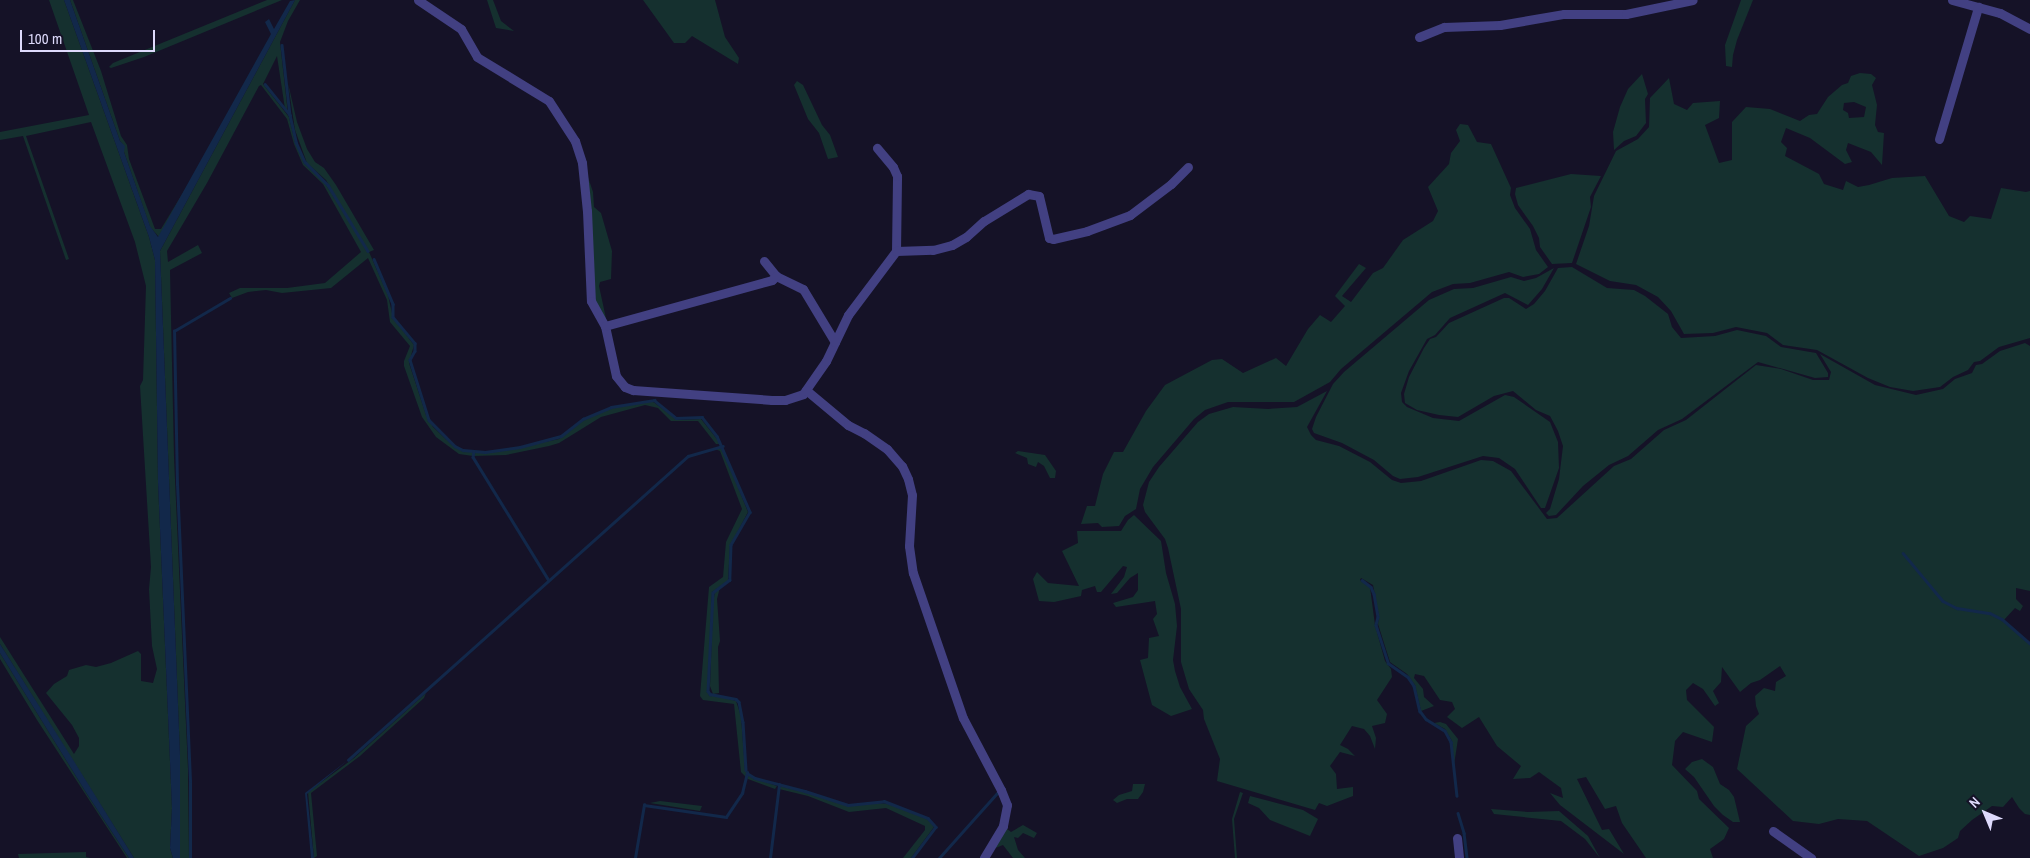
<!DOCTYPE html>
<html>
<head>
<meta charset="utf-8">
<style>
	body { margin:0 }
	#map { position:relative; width:2030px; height:858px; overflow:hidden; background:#151227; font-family:"Archivo Narrow",sans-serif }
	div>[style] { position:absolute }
	.green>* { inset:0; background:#15302f }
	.water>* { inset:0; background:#12284a }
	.stream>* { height:2.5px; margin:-1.25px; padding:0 1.25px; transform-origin:1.25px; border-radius:1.25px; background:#12284a }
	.minor>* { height:9px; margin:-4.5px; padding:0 4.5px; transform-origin:4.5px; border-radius:4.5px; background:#424082 }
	span { translate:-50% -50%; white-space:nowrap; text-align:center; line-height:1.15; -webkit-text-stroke:5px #151227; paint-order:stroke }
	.north { position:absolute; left:1960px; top:788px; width:50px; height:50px; -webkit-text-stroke:4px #151227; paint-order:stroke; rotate:315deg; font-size:14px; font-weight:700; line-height:20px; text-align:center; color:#dedafc }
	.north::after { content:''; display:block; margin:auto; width:18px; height:22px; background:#dedafc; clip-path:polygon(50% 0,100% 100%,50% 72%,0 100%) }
	.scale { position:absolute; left:20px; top:30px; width:135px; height:22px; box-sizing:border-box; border:2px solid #dedafc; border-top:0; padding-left:6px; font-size:15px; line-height:18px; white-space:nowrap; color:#dedafc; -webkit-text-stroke:4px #151227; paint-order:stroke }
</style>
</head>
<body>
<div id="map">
	<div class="green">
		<i style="clip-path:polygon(49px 0,64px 0,149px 237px,155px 260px,158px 482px,172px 808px,170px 848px,173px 858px,134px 858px,0 644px,0 637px,74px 754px,79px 746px,79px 738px,72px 725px,46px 693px,54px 684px,67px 676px,69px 670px,86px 665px,96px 667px,111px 663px,138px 651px,141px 654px,141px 681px,153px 683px,157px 669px,152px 646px,149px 589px,151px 567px,140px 386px,143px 380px,146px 286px,135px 242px,91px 122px,26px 136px,69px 259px,66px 260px,23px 136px,0 140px,0 132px,89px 115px)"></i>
		<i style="clip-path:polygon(70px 0,73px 0,101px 71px,121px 136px,127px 145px,129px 159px,155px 229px,161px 229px,190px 181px,159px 237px,150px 227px,124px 152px,124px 146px,120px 141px)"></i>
		<i style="clip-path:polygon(267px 0,282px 0,144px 57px,111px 68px,109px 67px,113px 63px)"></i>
		<i style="clip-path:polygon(295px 0,300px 0,288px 21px,280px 42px,288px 114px,285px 109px,277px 56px,263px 84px,289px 117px,295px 142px,304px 163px,325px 183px,368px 252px,326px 180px,307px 163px,295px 130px,288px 83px,297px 122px,307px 149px,315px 162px,324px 168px,336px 185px,374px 250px,369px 252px,388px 295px,393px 318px,414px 345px,409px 363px,426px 415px,433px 427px,452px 445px,462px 450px,485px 453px,502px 451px,559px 439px,578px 423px,612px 407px,652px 401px,678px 420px,701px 419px,721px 444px,716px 444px,698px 421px,671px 421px,658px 408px,645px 405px,601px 417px,559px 443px,549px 446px,506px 455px,473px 456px,459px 454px,436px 437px,422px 417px,404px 366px,404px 361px,410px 346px,390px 322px,387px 300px,368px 258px,331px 288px,282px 293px,266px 290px,248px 292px,232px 298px,229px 293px,240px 288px,287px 288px,325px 283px,361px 252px,323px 184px,303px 165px,294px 144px,287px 119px,261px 85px,259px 86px,207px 183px,167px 251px,168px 262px,198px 245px,202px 253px,170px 270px,174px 457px,188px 769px,189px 858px,180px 858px,180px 755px,160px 251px)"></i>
		<i style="clip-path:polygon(487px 0,493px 0,501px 21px,514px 31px,496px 28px)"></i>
		<i style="clip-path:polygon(643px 0,715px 0,725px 37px,739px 58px,738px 64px,692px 36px,685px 43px,674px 43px)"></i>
		<i style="clip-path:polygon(1741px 0,1753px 0,1737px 40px,1733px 55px,1732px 67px,1726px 66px,1725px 45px)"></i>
		<i style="clip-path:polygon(evenodd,1860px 73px,1871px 74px,1876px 78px,1872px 85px,1877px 105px,1875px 125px,1878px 132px,1884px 133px,1882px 165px,1871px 152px,1848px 143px,1846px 150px,1852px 162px,1845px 164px,1810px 138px,1786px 128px,1781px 142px,1787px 148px,1785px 156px,1819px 174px,1824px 184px,1843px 190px,1846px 181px,1858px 187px,1869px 185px,1892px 178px,1925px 176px,1949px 216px,1964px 222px,1970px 216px,1991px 219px,2001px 188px,2026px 192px,2030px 191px,2030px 338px,1999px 347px,1980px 361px,1974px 362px,1968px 370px,1953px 377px,1940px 387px,1913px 391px,1890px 387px,1868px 378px,1817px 350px,1783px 345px,1767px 333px,1736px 327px,1713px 333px,1684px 334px,1671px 311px,1658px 297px,1636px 285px,1610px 281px,1576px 264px,1589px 226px,1594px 196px,1616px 151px,1638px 139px,1649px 127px,1650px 98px,1669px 78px,1674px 104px,1687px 110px,1693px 103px,1720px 101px,1719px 118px,1705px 125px,1719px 163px,1732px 160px,1732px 122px,1746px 107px,1770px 109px,1800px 121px,1809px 115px,1817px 114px,1828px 97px,1842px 85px,1848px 83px,1851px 76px,1860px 73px,1854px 102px,1866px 107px,1864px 117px,1849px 118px,1848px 113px,1843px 110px,1844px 103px,1854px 102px)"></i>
		<i style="clip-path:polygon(1642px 74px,1648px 94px,1645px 99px,1646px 123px,1636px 136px,1624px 141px,1614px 150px,1613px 132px,1620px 107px,1628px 89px)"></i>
		<i style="clip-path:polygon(797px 81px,803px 85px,822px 125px,830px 135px,838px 157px,828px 159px,819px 133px,808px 119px,794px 85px)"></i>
		<i style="clip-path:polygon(1460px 124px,1468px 125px,1477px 142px,1491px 144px,1511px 188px,1510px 195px,1515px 208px,1530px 229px,1536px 250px,1548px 267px,1539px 274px,1523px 277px,1509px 272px,1470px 283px,1453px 284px,1432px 292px,1341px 369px,1330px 382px,1294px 402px,1228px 402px,1205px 410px,1194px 419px,1153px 467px,1140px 489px,1136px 509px,1125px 516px,1119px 526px,1102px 527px,1098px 523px,1081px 524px,1087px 506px,1095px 506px,1103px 474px,1114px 452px,1123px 452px,1146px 411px,1165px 385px,1212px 360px,1222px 359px,1243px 373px,1276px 358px,1286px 366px,1308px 329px,1320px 315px,1331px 322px,1345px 306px,1335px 296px,1359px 264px,1366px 268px,1342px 296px,1351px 302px,1373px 273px,1383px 268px,1403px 240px,1433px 221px,1438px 211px,1428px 187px,1449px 164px,1451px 153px,1460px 141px,1456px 130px)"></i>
		<i style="clip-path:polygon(586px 171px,593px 192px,594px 207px,601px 213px,612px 251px,611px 279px,600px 282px,599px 286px,607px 323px,594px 300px)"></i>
		<i style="clip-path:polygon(1571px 174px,1601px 176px,1590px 197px,1591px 207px,1572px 263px,1552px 264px,1540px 247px,1539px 238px,1533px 226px,1518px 205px,1515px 194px,1516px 188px)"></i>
		<i style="clip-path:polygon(1572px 267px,1607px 288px,1634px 290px,1645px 296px,1668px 314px,1672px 327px,1681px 338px,1715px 336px,1737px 330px,1766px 336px,1781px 347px,1816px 353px,1828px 373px,1828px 377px,1815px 378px,1758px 362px,1682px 419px,1658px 430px,1628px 456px,1609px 465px,1583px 486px,1556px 515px,1549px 516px,1546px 513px,1550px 509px,1559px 479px,1563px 446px,1558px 431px,1550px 416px,1536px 410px,1513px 391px,1494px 396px,1458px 417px,1439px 415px,1417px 410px,1405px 403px,1404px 394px,1409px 377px,1424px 348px,1430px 339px,1436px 337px,1449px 323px,1504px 298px,1509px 298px,1526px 309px,1534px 304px,1545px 291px,1558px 268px)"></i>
		<i style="clip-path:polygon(1554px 268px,1542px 289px,1528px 305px,1505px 293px,1450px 318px,1435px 335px,1427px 339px,1409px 371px,1401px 393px,1402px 402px,1407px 407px,1433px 418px,1459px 421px,1505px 395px,1514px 397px,1550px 422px,1558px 442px,1559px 468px,1545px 508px,1541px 508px,1515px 469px,1499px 458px,1483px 456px,1418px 477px,1400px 479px,1393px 476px,1374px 460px,1342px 443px,1314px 433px,1312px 429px,1316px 417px,1333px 384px,1344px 372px,1429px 300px,1454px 289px,1473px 288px,1511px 277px,1524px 281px,1536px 278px)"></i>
		<i style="clip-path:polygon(2025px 343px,2030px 346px,2030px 591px,2016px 588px,2016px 599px,2023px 606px,2020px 611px,2015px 608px,2003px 621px,2030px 644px,2030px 815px,2025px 814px,2019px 808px,2012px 797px,2003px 807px,1992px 806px,1972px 820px,1960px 831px,1958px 838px,1943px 848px,1919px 856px,1867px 821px,1838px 819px,1819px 824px,1793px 821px,1737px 769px,1746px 726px,1759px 714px,1756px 706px,1755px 696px,1764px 688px,1775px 691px,1776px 682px,1786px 676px,1780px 666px,1760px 680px,1751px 683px,1740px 692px,1722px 667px,1721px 682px,1713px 691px,1719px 703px,1715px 706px,1703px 689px,1693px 683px,1686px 690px,1687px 700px,1714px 727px,1712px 742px,1683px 732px,1675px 741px,1672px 765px,1697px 791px,1699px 799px,1729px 828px,1724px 839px,1710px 849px,1713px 858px,1646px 858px,1622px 823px,1616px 806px,1605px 809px,1586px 777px,1577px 779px,1602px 830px,1609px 829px,1624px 854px,1560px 805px,1550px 793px,1563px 798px,1561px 788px,1539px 772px,1530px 778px,1513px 779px,1521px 766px,1497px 746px,1479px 717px,1462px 728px,1447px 717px,1455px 709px,1452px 702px,1440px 700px,1424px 676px,1415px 674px,1414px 678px,1423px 689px,1424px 697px,1434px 706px,1421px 711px,1415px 685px,1407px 674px,1390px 662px,1378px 624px,1379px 616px,1373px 585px,1361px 578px,1360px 580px,1370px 587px,1375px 625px,1385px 661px,1391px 669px,1392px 677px,1377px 700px,1387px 714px,1385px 723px,1372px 726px,1376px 738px,1375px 749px,1370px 736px,1364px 729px,1352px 726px,1340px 745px,1348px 749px,1355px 756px,1340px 752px,1330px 766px,1336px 774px,1337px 789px,1353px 787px,1353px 796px,1327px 806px,1319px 803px,1315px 810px,1217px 781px,1220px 759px,1204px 719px,1203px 710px,1189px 689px,1181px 662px,1181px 609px,1168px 548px,1165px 539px,1145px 512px,1143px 505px,1149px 482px,1159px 467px,1198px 422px,1209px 414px,1233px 407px,1268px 409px,1297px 407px,1327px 391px,1307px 427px,1311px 435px,1316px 440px,1339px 446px,1370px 462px,1392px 480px,1401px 483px,1421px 481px,1481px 460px,1493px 461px,1511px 471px,1547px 519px,1557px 518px,1614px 466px,1631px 459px,1664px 430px,1686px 420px,1756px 365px,1781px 369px,1813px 380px,1829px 380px,1831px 372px,1820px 354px,1875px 385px,1916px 395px,1943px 389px,1955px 379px,1972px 373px,1976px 365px,1982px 364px,2000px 351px)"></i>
		<i style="clip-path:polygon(722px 447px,748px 512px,730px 546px,728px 581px,712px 592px,708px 693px,736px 701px,741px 716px,745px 770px,749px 776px,777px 786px,775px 789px,748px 779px,741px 772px,734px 704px,703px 700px,700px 696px,709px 587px,723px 577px,726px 542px,742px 509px,720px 451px,715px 449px)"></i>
		<i style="clip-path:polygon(1018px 451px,1045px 455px,1056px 471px,1055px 478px,1050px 478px,1044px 466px,1038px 462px,1036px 467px,1028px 464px,1027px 458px,1015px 453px)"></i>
		<i style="clip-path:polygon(1134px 515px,1161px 541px,1166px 573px,1175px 604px,1177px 626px,1173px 660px,1175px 671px,1180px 687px,1192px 709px,1171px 716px,1152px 705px,1140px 660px,1148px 658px,1149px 638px,1159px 636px,1153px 619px,1157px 614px,1155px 601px,1116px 607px,1113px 603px,1133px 597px,1138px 590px,1138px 573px,1130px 578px,1117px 593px,1111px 594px,1124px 577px,1127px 567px,1123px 566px,1101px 592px,1097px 592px,1095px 586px,1082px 590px,1081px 596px,1054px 602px,1039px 601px,1033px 579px,1037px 572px,1048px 583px,1079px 586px,1062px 551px,1078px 543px,1077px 531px,1121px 531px,1128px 520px)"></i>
		<i style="clip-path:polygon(720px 587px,717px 599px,720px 641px,718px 647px,719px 693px,713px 694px,710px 686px,713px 605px,715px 590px)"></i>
		<i style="clip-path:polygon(0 653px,87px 794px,129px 858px,127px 858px,37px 720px,0 659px)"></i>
		<i style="clip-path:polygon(426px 693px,424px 698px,360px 756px,311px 793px,317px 856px,314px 858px,308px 792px,354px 758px)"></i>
		<i style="clip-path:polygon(1440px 722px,1446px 724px,1458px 739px,1454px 765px,1452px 741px,1445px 729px,1434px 723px)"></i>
		<i style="clip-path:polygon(1702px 759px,1713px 767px,1720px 784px,1729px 790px,1734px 797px,1740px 822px,1733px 822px,1723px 815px,1714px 806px,1694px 777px,1685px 769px,1692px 762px)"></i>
		<i style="clip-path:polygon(1133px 784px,1145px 784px,1143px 792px,1138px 799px,1127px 799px,1117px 803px,1113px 800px,1119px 795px,1132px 791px)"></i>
		<i style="clip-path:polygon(779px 786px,805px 792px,848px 806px,877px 803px,892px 804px,929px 820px,934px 827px,911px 858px,903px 858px,925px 830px,925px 826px,886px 808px,849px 812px,808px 796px,779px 789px)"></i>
		<i style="clip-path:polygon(1240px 792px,1243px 793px,1234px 819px,1237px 858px,1235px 858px,1232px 819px)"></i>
		<i style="clip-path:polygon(1250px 796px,1303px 810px,1318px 819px,1310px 836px,1270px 820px,1259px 808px,1248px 803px)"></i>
		<i style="clip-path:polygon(660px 801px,702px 806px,700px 811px,650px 803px)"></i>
		<i style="clip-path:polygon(1491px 809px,1528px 812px,1559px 811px,1588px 836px,1600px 858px,1585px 839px,1561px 821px,1494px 814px)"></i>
		<i style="clip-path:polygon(1023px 825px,1037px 833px,1034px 838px,1023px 833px,1018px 838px,1014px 837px,1018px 850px,1025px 858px,1013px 858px,1003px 845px,993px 849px,1006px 828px,1011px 832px)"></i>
		<i style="clip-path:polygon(86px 852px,86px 857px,90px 858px,19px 858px,18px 854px)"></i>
	</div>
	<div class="water">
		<i style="clip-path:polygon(64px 0,70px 0,120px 141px,125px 146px,124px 152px,150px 226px,158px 237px,271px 34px,265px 22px,269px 19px,274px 29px,290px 1px,295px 0,160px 251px,180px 755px,180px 858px,173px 858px,170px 848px,172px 808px,158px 482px,155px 260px,149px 237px)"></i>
		<i style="clip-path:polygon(0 644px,72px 758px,134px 858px,129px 858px,87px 794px,0 653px)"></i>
		<i style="clip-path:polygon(348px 760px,307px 794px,314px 858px,311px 858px,305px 793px)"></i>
	</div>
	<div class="stream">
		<i style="left:282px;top:45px;width:70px;rotate:83.5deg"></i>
		<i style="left:290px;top:115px;width:28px;rotate:77deg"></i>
		<i style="left:296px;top:142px;width:22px;rotate:66deg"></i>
		<i style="left:305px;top:162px;width:33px;rotate:45deg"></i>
		<i style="left:328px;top:185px;width:77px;rotate:58.8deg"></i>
		<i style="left:265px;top:84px;width:40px;rotate:51deg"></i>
		<i style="left:374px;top:259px;width:49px;rotate:67.1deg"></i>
		<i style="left:393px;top:304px;width:13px;rotate:90deg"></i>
		<i style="left:393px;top:317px;width:34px;rotate:50deg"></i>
		<i style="left:415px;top:343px;width:8px;rotate:90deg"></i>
		<i style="left:415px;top:351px;width:10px;rotate:119deg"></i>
		<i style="left:410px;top:360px;width:63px;rotate:72.4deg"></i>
		<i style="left:429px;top:420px;width:37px;rotate:45deg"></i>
		<i style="left:455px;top:446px;width:9px;rotate:27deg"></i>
		<i style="left:463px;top:450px;width:22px;rotate:5deg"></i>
		<i style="left:485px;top:452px;width:35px;rotate:-8deg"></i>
		<i style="left:520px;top:447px;width:42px;rotate:-15deg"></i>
		<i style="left:561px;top:436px;width:28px;rotate:-38deg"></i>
		<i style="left:583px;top:419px;width:30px;rotate:-23deg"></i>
		<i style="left:611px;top:407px;width:44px;rotate:-9.2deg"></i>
		<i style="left:654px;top:400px;width:28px;rotate:39deg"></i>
		<i style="left:676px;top:418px;width:26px;rotate:-2deg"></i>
		<i style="left:702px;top:417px;width:24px;rotate:52deg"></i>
		<i style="left:717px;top:436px;width:83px;rotate:66.5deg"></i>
		<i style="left:750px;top:512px;width:38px;rotate:120deg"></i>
		<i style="left:731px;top:545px;width:35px;rotate:92deg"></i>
		<i style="left:730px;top:580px;width:21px;rotate:143deg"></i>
		<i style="left:713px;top:593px;width:98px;rotate:92.9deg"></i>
		<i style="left:708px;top:691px;width:4px;rotate:56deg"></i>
		<i style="left:710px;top:694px;width:26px;rotate:11deg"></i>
		<i style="left:736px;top:699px;width:4px;rotate:45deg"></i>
		<i style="left:739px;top:702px;width:20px;rotate:79deg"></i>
		<i style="left:743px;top:722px;width:48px;rotate:86.4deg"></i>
		<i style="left:474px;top:451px;width:6px;rotate:99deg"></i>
		<i style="left:473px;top:457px;width:143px;rotate:58.4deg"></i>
		<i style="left:1903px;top:553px;width:62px;rotate:50.2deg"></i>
		<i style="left:1943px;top:601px;width:16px;rotate:27deg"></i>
		<i style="left:1957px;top:608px;width:33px;rotate:9deg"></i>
		<i style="left:1990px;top:613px;width:13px;rotate:27deg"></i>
		<i style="left:2002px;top:619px;width:37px;rotate:41deg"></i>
		<i style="left:1362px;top:580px;width:11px;rotate:38deg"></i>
		<i style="left:1371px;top:587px;width:8px;rotate:67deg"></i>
		<i style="left:1374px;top:594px;width:23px;rotate:80deg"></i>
		<i style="left:1378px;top:617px;width:8px;rotate:104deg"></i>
		<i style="left:1376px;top:625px;width:40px;rotate:72deg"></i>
		<i style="left:1388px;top:663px;width:24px;rotate:35deg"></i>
		<i style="left:1408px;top:677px;width:11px;rotate:56deg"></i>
		<i style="left:1414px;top:686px;width:26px;rotate:77deg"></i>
		<i style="left:1420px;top:711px;width:10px;rotate:53deg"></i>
		<i style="left:1426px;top:719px;width:22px;rotate:32deg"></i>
		<i style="left:1445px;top:731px;width:13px;rotate:61deg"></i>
		<i style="left:1451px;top:742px;width:54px;rotate:83.7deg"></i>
		<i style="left:348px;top:760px;width:456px;rotate:-41.8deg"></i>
		<i style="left:688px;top:456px;width:36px;rotate:-16deg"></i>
		<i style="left:1458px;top:813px;width:21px;rotate:73deg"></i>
		<i style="left:1464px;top:833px;width:25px;rotate:83deg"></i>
		<i style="left:190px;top:858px;width:77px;rotate:-90deg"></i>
		<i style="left:190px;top:781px;width:296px;rotate:-92.5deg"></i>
		<i style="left:177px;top:485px;width:154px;rotate:-91.1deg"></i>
		<i style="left:174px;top:331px;width:65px;rotate:-30.5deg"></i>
		<i style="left:635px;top:858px;width:54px;rotate:-80.4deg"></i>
		<i style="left:644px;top:805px;width:83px;rotate:8.3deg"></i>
		<i style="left:726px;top:817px;width:29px;rotate:-56deg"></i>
		<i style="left:742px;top:793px;width:21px;rotate:-76deg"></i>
		<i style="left:747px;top:773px;width:9px;rotate:32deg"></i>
		<i style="left:755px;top:778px;width:52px;rotate:14.6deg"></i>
		<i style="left:805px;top:791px;width:45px;rotate:18deg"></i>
		<i style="left:848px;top:805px;width:36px;rotate:-6deg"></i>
		<i style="left:884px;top:801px;width:47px;rotate:21.1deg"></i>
		<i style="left:928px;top:818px;width:12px;rotate:48deg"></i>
		<i style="left:936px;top:827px;width:39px;rotate:127deg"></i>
		<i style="left:770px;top:858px;width:74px;rotate:-83deg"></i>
		<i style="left:939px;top:858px;width:89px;rotate:-48.2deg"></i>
	</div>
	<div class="minor">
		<i style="left:418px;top:0;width:52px;rotate:34deg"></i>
		<i style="left:461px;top:29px;width:32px;rotate:60deg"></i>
		<i style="left:477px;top:57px;width:84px;rotate:31.4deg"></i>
		<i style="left:549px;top:101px;width:48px;rotate:57deg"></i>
		<i style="left:575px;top:141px;width:23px;rotate:72deg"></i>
		<i style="left:582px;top:163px;width:48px;rotate:84.1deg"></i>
		<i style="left:587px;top:211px;width:90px;rotate:87.5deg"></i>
		<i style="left:591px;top:301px;width:29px;rotate:61deg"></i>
		<i style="left:605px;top:326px;width:51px;rotate:77.6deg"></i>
		<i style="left:616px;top:376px;width:14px;rotate:51deg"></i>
		<i style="left:625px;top:387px;width:9px;rotate:21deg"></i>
		<i style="left:633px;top:390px;width:139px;rotate:4.1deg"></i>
		<i style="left:772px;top:400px;width:13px"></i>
		<i style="left:785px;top:400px;width:19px;rotate:-18deg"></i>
		<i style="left:803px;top:394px;width:40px;rotate:-55.1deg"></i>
		<i style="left:826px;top:361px;width:51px;rotate:-64.4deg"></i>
		<i style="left:848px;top:315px;width:80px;rotate:-53.1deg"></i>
		<i style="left:896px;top:251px;width:75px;rotate:-89.2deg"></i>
		<i style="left:897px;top:176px;width:10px;rotate:-114deg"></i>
		<i style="left:893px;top:167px;width:25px;rotate:-130deg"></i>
		<i style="left:1952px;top:0;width:50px;rotate:15.2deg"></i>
		<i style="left:2000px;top:13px;width:34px;rotate:28deg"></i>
		<i style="left:1419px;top:37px;width:27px;rotate:-22deg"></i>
		<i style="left:1444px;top:27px;width:56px;rotate:-2deg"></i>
		<i style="left:1500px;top:25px;width:65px;rotate:-9.8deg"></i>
		<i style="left:1564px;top:14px;width:62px"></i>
		<i style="left:1626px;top:14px;width:68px;rotate:-11.8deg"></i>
		<i style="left:1939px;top:139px;width:138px;rotate:-73.5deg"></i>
		<i style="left:896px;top:251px;width:37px;rotate:-2deg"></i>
		<i style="left:933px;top:250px;width:20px;rotate:-15deg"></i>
		<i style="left:952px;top:245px;width:16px;rotate:-30deg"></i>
		<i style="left:966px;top:237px;width:24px;rotate:-42deg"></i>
		<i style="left:984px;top:221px;width:52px;rotate:-31.5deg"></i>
		<i style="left:1028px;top:194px;width:11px;rotate:10deg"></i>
		<i style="left:1039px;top:196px;width:43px;rotate:76.6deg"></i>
		<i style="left:1049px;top:238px;width:4px;rotate:14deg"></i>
		<i style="left:1053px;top:239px;width:35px;rotate:-13deg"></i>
		<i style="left:1087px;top:231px;width:46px;rotate:-20.4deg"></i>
		<i style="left:1130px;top:215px;width:51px;rotate:-37.1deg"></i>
		<i style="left:1171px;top:184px;width:24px;rotate:-45deg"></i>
		<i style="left:764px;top:261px;width:19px;rotate:51deg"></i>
		<i style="left:776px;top:276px;width:30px;rotate:26deg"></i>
		<i style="left:803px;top:289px;width:62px;rotate:58.9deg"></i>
		<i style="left:605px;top:326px;width:173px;rotate:-15.4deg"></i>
		<i style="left:772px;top:280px;width:6px;rotate:-45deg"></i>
		<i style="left:806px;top:390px;width:55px;rotate:39.8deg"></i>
		<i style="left:848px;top:425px;width:18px;rotate:27deg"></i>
		<i style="left:864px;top:433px;width:28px;rotate:35deg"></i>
		<i style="left:887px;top:449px;width:23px;rotate:49deg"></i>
		<i style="left:902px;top:466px;width:14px;rotate:65deg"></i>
		<i style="left:908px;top:479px;width:16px;rotate:76deg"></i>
		<i style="left:912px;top:495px;width:51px;rotate:93.4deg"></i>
		<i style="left:909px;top:546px;width:27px;rotate:82deg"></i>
		<i style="left:913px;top:573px;width:153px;rotate:71deg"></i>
		<i style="left:963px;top:718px;width:81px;rotate:62.2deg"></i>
		<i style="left:1001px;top:790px;width:16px;rotate:68deg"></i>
		<i style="left:1007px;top:805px;width:21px;rotate:101deg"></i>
		<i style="left:1003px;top:826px;width:37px;rotate:121deg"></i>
		<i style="left:1773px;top:831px;width:47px;rotate:35.4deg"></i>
		<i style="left:1457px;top:838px;width:20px;rotate:84deg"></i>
	</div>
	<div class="north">N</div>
	<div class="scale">100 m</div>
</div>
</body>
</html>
